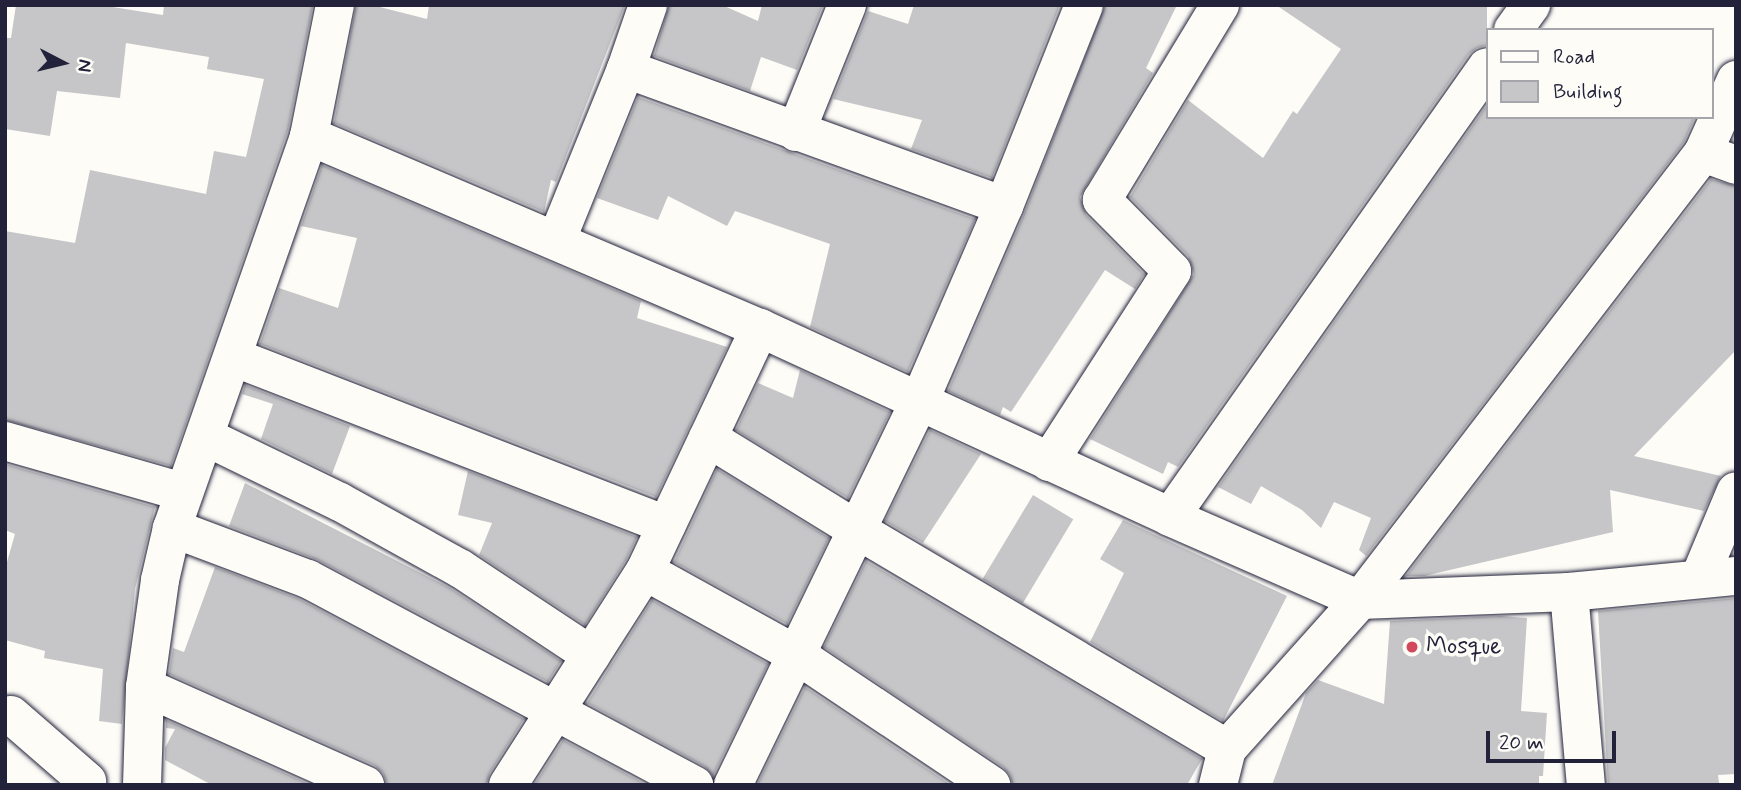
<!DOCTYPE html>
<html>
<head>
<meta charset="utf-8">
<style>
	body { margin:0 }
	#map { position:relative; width:1741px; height:790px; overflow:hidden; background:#fdfcf7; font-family:Mynerve,sans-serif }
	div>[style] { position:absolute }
	.building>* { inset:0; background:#c6c6c8; transform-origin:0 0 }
	.roads { filter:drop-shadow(0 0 2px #22223b) drop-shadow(0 0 2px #22223b) }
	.minor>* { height:38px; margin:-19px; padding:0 19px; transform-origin:19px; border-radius:19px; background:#fdfcf7 }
	.tertiary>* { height:38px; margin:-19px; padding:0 19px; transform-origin:19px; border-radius:19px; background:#fdfcf7 }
	.dots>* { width:19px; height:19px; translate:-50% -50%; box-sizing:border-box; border:4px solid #fdfcf7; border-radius:50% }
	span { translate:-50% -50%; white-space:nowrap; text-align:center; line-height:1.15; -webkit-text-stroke:7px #fdfcf7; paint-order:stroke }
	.poi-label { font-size:24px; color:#22223b }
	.left { translate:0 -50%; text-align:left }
	.frame { position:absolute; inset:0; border:7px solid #22223b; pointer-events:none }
	.legend { position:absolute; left:1486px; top:28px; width:228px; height:91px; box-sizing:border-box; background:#fdfcf7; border:2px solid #a5a5ac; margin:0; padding:9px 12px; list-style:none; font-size:21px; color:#22223b }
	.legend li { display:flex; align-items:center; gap:14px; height:35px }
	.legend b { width:35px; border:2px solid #a5a5ac }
	.north { position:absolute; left:28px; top:28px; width:70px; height:70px; -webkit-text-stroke:5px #fdfcf7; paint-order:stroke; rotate:97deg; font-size:19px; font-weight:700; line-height:28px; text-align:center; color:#22223b }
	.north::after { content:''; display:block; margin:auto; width:24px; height:32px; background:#22223b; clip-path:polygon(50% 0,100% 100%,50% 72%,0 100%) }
	.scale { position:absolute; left:1486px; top:731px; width:130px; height:32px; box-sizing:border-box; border:4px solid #22223b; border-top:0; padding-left:9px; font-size:21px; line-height:24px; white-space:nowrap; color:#22223b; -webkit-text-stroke:5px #fdfcf7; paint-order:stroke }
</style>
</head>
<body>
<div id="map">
	<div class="building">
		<i style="clip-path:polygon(16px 5px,100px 5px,163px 15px,164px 5px,313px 5px,288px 130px,171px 466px,5px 420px,5px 231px,75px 243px,90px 170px,206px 194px,214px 151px,246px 157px,264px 79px,207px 69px,209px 57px,126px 43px,120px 98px,57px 91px,50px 136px,5px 129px,5px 38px,11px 38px)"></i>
		<i style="clip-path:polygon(356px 5px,372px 5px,427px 19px,429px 5px,625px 5px,556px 182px,551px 180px,544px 212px,334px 123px)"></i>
		<i style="clip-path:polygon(669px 5px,722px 5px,758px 21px,762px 5px,823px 5px,797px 70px,761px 57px,750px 91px,654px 56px)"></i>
		<i style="clip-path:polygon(914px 5px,1060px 5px,992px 178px,911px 149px,922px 120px,833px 99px,868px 11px,908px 24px)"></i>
		<i style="clip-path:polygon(1105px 5px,1177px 5px,1146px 68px,1153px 73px,1080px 197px,1086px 215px,1144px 274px,1135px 289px,1105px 270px,1011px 412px,1003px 407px,1000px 415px,948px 391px,1024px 214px)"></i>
		<i style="clip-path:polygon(1276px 5px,1487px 5px,1487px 45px,1477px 48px,1469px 54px,1178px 467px,1168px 462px,1163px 474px,1090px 439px,1194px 274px,1188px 256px,1130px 197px,1188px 100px,1263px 158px,1293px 111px,1297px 114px,1341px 49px)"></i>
		<i style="clip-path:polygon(638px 97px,975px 219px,908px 372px,810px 327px,830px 244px,735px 211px,727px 226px,668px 196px,658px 220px,597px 198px)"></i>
		<i style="clip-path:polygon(1487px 105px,1487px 117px,1695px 117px,1684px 142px,1366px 556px,1359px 550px,1371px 518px,1334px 502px,1321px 528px,1302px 510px,1261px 486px,1251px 504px,1218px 487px)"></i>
		<i style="clip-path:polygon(322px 165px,641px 301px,637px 318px,727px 347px,656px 497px,260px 344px,279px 288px,338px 308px,357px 238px,301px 226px)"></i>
		<i style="clip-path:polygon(1711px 179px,1736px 186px,1736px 350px,1634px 456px,1721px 476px,1704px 511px,1610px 490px,1613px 532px,1424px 576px,1406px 576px)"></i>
		<i style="clip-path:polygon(800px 370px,890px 412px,848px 498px,736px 430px,758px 383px,793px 398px)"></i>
		<i style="clip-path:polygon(245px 385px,350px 426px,332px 474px,261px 439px,273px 404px,242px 394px)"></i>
		<i style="clip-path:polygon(930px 430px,981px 454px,923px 543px,885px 521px)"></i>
		<i style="clip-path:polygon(5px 464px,155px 507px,135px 589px,122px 724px,99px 721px,103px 669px,44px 658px,45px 651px,5px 640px,5px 569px,15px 534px,5px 530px)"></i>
		<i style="clip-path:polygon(717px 469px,829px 538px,787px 624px,674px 562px)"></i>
		<i style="clip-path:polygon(468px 471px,637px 537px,626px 560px,585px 625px,479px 555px,492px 523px,458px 515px)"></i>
		<i style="clip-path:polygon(245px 483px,450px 588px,561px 661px,548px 682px,318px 560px,229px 526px)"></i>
		<i style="left:1033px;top:495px;width:47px;height:98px;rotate:31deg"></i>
		<i style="clip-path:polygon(1123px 520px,1287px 596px,1223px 721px,1090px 642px,1124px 573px,1100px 559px)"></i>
		<i style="clip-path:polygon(866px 561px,1202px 759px,1187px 785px,1013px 785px,1010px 775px,1003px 767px,824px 647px)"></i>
		<i style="clip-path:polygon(215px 567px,299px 599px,524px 719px,490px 773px,486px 785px,387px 785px,383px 773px,374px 765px,169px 674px,173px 648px,184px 652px)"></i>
		<i style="clip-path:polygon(1736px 598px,1736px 774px,1718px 775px,1719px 783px,1608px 785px,1598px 611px)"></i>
		<i style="clip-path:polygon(652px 600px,768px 664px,713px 776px,704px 766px,587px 703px)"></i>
		<i style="clip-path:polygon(1501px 616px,1527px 618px,1521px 711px,1547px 713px,1543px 776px,1539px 776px,1539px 785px,1272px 785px,1306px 693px,1318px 680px,1384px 704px,1390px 621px)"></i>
		<i style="clip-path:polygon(805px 687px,951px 785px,757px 785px)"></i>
		<i style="clip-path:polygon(166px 720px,311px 785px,212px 785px,165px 760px,165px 748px,175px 729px,166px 728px)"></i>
		<i style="clip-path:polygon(563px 740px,647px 785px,534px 785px)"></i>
	</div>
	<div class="roads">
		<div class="minor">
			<i style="left:1513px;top:30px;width:31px;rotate:-54deg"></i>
			<i style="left:626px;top:69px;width:402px;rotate:19.9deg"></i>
			<i style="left:796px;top:132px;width:137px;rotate:-68.1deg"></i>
			<i style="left:309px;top:136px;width:490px;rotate:23.1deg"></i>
			<i style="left:760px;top:328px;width:451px;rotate:24.7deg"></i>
			<i style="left:1170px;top:517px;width:207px;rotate:23.6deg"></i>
			<i style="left:1360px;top:600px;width:563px;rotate:-52.5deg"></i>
			<i style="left:1703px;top:153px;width:80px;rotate:-65.7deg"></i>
			<i style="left:1703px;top:153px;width:35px;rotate:20deg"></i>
			<i style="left:557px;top:239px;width:183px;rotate:-67.9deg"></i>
			<i style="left:626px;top:69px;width:68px;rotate:-71deg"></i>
			<i style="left:233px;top:357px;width:465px;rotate:21.2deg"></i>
			<i style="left:206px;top:437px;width:149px;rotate:25.9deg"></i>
			<i style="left:340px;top:502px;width:138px;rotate:29deg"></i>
			<i style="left:461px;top:569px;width:156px;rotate:33.5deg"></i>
			<i style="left:708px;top:438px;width:177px;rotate:31.6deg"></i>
			<i style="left:859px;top:531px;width:428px;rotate:30.6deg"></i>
			<i style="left:5px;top:441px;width:185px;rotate:16deg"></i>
			<i style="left:1049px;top:462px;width:227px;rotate:-57.2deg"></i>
			<i style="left:1172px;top:271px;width:100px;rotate:-134.6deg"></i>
			<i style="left:1102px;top:200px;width:228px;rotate:-58.8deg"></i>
			<i style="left:1170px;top:517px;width:550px;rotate:-54.84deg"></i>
			<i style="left:172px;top:528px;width:145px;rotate:20.6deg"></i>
			<i style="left:308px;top:579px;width:438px;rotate:28.1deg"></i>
			<i style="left:645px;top:571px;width:174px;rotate:28.9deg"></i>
			<i style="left:797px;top:655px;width:234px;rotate:33.8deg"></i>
			<i style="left:1699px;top:579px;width:95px;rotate:-67.2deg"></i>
			<i style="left:1569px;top:592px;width:194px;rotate:85deg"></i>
			<i style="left:145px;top:687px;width:241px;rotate:24deg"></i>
			<i style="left:11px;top:715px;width:101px;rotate:41deg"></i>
			<i style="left:508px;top:785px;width:254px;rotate:-57.4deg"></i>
			<i style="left:645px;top:571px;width:269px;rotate:-64.7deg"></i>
			<i style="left:733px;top:785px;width:428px;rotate:-64.1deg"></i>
			<i style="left:920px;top:400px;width:211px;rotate:-66.6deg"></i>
			<i style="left:1004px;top:206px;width:216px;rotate:-68.3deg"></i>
			<i style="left:1218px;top:785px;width:37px;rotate:-76deg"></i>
			<i style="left:1227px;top:749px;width:200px;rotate:-48.2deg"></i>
			<i style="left:1360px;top:600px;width:209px;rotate:-2.2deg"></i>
			<i style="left:1569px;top:592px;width:168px;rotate:-5.5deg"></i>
		</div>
		<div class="tertiary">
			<i style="left:142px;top:785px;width:98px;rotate:-88.2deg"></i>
			<i style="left:145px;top:687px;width:108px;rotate:-82deg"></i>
			<i style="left:160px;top:580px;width:53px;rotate:-77deg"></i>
			<i style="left:172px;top:528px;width:415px;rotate:-70.7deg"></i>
			<i style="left:309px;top:136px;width:134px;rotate:-78.8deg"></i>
		</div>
	</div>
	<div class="dots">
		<i style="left:1412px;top:647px;background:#d1495b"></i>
	</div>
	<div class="poi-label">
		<span class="left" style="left:1426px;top:647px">Mosque</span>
	</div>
	<div class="frame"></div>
	<ul class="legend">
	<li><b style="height:9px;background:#fdfcf7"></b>Road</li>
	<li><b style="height:19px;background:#c6c6c8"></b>Building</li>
	</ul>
	<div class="north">N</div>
	<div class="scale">20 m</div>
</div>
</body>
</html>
